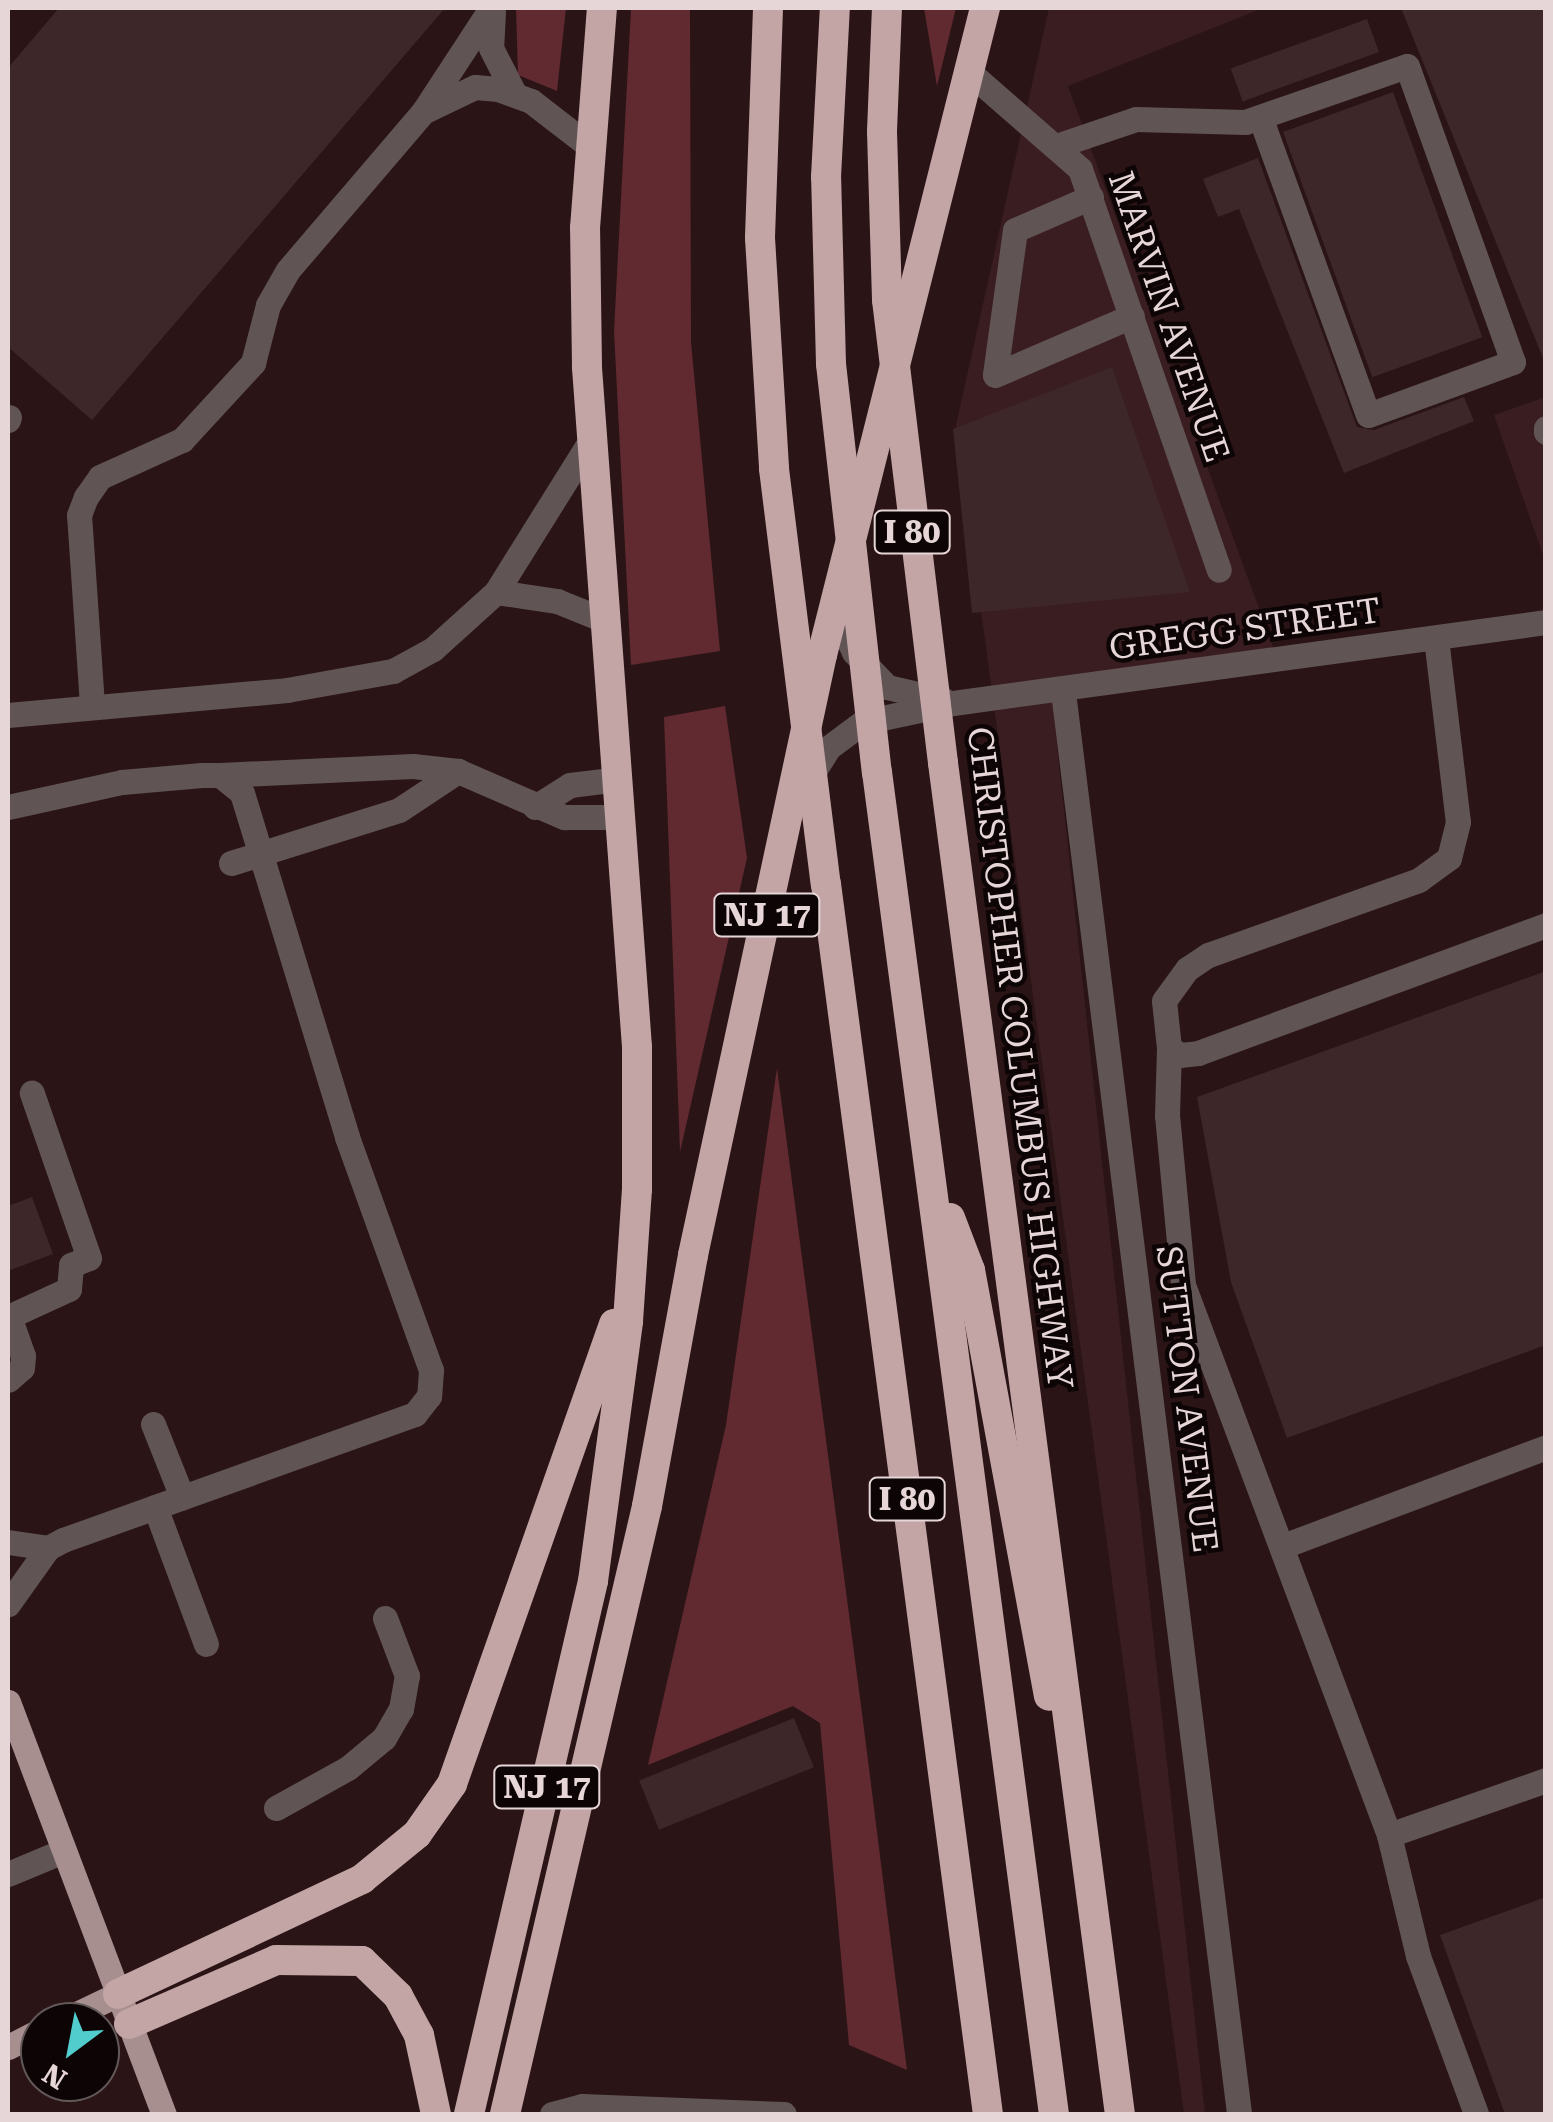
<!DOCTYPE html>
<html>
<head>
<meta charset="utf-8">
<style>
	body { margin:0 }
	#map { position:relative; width:1553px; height:2122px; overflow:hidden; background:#2a1416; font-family:"Roboto Serif",serif }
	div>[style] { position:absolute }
	.built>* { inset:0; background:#3a1d20 }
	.green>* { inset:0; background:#602a30 }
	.building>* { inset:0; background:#3e2728; transform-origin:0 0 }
	.minor>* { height:25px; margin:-12.5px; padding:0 12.5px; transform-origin:12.5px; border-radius:12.5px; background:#615455 }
	.major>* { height:25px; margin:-12.5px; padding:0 12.5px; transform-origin:12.5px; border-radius:12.5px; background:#a78e8f }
	.highway>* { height:30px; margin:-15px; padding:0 15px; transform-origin:15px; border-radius:15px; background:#c3a5a6 }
	.highway-bridge>* { height:30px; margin:-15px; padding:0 15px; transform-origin:15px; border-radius:15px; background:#c3a5a6 }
	span { translate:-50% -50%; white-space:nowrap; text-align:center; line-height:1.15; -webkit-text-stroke:9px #0c0405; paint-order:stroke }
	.shield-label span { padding:2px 8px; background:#0c0405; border:2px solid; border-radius:8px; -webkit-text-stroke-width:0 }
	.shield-label { font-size:32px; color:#e6d6d7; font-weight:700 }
	.street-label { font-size:35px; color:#e6d6d7 }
	.frame { position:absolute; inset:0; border:10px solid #e6d6d7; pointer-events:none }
	.north { position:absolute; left:20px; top:2002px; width:100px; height:100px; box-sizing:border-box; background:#0c0405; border:2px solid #635859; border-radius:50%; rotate:212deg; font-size:28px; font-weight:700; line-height:40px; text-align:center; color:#e6d6d7 }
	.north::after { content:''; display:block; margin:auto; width:35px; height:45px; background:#52cdcd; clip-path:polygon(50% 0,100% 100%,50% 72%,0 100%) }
</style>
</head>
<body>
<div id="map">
	<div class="built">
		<i style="clip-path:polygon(1049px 8px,1263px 8px,1068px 86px,1276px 655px,1050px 681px,1205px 2114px,1184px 2114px,956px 425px)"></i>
		<i style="clip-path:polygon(1545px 397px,1545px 561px,1494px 415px)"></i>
	</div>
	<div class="green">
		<i style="clip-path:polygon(516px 8px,566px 8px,557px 91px,518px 75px)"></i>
		<i style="clip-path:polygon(631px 8px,690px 8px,691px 342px,720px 651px,631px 665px,614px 331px)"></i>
		<i style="clip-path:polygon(924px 8px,956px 8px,937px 86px)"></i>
		<i style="clip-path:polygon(725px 706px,747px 858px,680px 1152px,664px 717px)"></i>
		<i style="clip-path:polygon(777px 1068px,862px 1713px,907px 2070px,849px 2045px,820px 1723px,793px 1706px,648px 1765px,726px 1425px)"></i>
	</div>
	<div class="building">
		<i style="clip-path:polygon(59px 8px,445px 8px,92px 420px,8px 347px,8px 68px)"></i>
		<i style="clip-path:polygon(1401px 8px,1546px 8px,1546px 363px,1545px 363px)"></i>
		<i style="left:1367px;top:19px;width:35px;height:145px;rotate:70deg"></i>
		<i style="left:1393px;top:92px;width:261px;height:117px;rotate:70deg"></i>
		<i style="clip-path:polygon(1258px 158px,1357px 427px,1374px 430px,1464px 397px,1474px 421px,1344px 473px,1239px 209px,1218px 217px,1203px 179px)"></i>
		<i style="clip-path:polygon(1112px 367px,1190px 592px,972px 613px,953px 429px)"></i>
		<i style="clip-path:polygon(1546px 971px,1546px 1345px,1287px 1438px,1231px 1282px,1197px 1097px)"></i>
		<i style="clip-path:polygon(32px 1197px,53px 1254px,8px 1271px,8px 1206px)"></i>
		<i style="left:794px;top:1718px;width:53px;height:167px;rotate:68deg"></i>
		<i style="clip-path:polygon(1546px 1897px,1546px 2114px,1505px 2114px,1440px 1935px)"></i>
	</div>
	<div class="minor">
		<i style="left:493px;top:12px;width:36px;rotate:93deg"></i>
		<i style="left:491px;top:48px;width:53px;rotate:62.9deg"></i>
		<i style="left:969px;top:72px;width:147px;rotate:41.1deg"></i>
		<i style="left:1080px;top:169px;width:424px;rotate:70.9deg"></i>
		<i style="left:427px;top:110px;width:53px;rotate:-25.6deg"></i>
		<i style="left:475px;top:87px;width:23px;rotate:5deg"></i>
		<i style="left:498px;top:89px;width:35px;rotate:20deg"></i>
		<i style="left:531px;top:101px;width:73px;rotate:37.8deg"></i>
		<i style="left:1056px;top:146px;width:84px;rotate:-18.6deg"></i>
		<i style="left:1136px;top:119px;width:109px;rotate:1.6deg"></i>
		<i style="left:1245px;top:122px;width:171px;rotate:-19.1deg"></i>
		<i style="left:1407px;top:66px;width:314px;rotate:70.3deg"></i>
		<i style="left:1513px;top:362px;width:154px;rotate:159.9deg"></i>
		<i style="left:1368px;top:415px;width:317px;rotate:-109.9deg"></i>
		<i style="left:1091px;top:197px;width:83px;rotate:156.5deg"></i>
		<i style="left:1015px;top:230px;width:146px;rotate:97.9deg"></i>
		<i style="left:995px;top:375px;width:149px;rotate:-23.3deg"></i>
		<i style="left:8px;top:420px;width:3px;rotate:-72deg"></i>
		<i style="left:1546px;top:428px;width:4px;rotate:90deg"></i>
		<i style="left:496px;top:592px;width:62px;rotate:8.4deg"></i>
		<i style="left:557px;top:601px;width:51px;rotate:22deg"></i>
		<i style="left:834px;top:610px;width:47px;rotate:64.5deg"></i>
		<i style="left:854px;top:652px;width:48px;rotate:46.7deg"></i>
		<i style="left:887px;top:687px;width:58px;rotate:12.8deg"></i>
		<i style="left:1436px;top:638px;width:185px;rotate:83.2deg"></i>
		<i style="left:1458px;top:822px;width:37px;rotate:104deg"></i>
		<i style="left:1449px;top:858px;width:37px;rotate:144deg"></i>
		<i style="left:1419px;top:880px;width:224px;rotate:160.4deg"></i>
		<i style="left:1208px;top:955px;width:25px;rotate:146deg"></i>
		<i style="left:1187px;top:969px;width:39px;rotate:126deg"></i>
		<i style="left:1164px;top:1001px;width:47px;rotate:83.9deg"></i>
		<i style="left:1169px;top:1048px;width:13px;rotate:32deg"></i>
		<i style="left:1180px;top:1055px;width:18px;rotate:-6deg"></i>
		<i style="left:1198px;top:1053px;width:371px;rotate:-20.2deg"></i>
		<i style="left:1063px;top:692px;width:1433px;rotate:82.94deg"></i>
		<i style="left:92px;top:705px;width:190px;rotate:-93.9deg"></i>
		<i style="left:79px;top:515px;width:19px;rotate:-69deg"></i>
		<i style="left:86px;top:497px;width:24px;rotate:-55deg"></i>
		<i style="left:100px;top:477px;width:90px;rotate:-24.3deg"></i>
		<i style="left:182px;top:440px;width:105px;rotate:-47.3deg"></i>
		<i style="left:253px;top:363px;width:60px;rotate:-75.5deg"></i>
		<i style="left:268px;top:305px;width:40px;rotate:-60.3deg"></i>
		<i style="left:288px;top:270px;width:208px;rotate:-49.5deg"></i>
		<i style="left:423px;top:112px;width:124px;rotate:-56.8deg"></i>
		<i style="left:8px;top:715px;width:280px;rotate:-5.1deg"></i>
		<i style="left:287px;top:690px;width:108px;rotate:-10.2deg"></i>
		<i style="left:393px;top:671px;width:46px;rotate:-28.8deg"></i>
		<i style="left:433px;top:649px;width:85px;rotate:-42.1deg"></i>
		<i style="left:496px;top:592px;width:179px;rotate:-58deg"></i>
		<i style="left:220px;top:775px;width:193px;rotate:-2.7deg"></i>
		<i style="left:413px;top:766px;width:45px;rotate:6.3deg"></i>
		<i style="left:458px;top:771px;width:116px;rotate:23.5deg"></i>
		<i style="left:564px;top:817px;width:56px"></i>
		<i style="left:809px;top:779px;width:36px;rotate:-58deg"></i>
		<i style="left:828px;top:748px;width:44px;rotate:-36.6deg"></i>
		<i style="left:863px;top:722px;width:92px;rotate:-11.9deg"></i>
		<i style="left:953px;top:703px;width:599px;rotate:-7.78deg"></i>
		<i style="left:8px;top:807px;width:117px;rotate:-12.4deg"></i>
		<i style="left:122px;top:782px;width:80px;rotate:-5deg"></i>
		<i style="left:202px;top:775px;width:18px"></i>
		<i style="left:220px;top:775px;width:28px;rotate:39deg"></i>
		<i style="left:242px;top:793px;width:360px;rotate:73deg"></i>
		<i style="left:347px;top:1137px;width:248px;rotate:70.2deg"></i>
		<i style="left:431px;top:1370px;width:26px;rotate:94deg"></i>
		<i style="left:429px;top:1396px;width:23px;rotate:128deg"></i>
		<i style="left:415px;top:1414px;width:374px;rotate:160.3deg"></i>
		<i style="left:63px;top:1540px;width:17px;rotate:152deg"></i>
		<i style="left:48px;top:1548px;width:69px;rotate:125.5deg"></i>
		<i style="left:535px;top:807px;width:41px;rotate:-32.2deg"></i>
		<i style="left:570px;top:785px;width:48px;rotate:-7.1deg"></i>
		<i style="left:231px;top:863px;width:176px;rotate:-17.5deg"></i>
		<i style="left:399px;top:810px;width:71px;rotate:-33.5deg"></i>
		<i style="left:1169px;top:1048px;width:67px;rotate:91.7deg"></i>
		<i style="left:1167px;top:1115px;width:171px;rotate:84.6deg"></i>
		<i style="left:1183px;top:1285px;width:587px;rotate:69.47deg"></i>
		<i style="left:1389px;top:1835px;width:166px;rotate:-19.3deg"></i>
		<i style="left:8px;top:1317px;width:67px;rotate:-24.7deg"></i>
		<i style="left:69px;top:1289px;width:24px;rotate:-85deg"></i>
		<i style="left:71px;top:1265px;width:19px;rotate:-21deg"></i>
		<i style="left:89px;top:1258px;width:175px;rotate:-109.1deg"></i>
		<i style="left:8px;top:1380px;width:18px;rotate:-41deg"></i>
		<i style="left:22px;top:1368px;width:12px;rotate:-85deg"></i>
		<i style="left:23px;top:1356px;width:42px;rotate:-109.3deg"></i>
		<i style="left:153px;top:1424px;width:79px;rotate:68.3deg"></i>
		<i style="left:155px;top:1507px;width:146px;rotate:69.6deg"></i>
		<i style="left:8px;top:1542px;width:40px;rotate:8.5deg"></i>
		<i style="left:1283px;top:1546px;width:281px;rotate:-20.6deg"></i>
		<i style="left:276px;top:1808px;width:82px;rotate:-29.1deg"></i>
		<i style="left:348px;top:1768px;width:47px;rotate:-39.8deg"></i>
		<i style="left:384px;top:1738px;width:34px;rotate:-60deg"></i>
		<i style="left:401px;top:1709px;width:34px;rotate:-80deg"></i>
		<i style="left:407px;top:1676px;width:62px;rotate:-110.8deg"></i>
		<i style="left:1389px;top:1835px;width:124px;rotate:76.5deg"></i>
		<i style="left:1418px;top:1956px;width:168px;rotate:69.8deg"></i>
		<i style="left:8px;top:1874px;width:60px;rotate:-22.7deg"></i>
		<i style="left:552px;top:2114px;width:31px;rotate:-15deg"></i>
		<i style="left:582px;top:2106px;width:202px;rotate:2.3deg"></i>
	</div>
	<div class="major">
		<i style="left:8px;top:1702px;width:441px;rotate:69.3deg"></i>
		<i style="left:60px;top:2022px;width:64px;rotate:-25.8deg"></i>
		<i style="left:8px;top:2047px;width:36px;rotate:-27deg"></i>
	</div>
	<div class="highway">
		<i style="left:768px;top:8px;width:230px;rotate:92deg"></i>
		<i style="left:760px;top:238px;width:231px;rotate:86.5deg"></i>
		<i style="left:887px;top:300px;width:169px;rotate:-91.7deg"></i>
		<i style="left:882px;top:131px;width:123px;rotate:-87.7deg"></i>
		<i style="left:831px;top:364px;width:187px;rotate:-91.5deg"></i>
		<i style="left:826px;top:177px;width:169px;rotate:-87deg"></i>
		<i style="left:943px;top:763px;width:1363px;rotate:82.54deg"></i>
		<i style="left:877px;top:772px;width:1354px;rotate:82.49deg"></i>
		<i style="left:826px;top:884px;width:1241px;rotate:82.5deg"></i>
		<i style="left:950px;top:1218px;width:56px;rotate:69deg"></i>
		<i style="left:970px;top:1270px;width:433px;rotate:79.5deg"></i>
		<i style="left:118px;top:1994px;width:270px;rotate:-25.2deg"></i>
		<i style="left:362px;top:1879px;width:71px;rotate:-39.3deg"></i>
		<i style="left:417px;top:1834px;width:61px;rotate:-55deg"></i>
		<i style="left:452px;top:1784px;width:488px;rotate:-70.6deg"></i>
		<i style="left:129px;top:2024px;width:160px;rotate:-23.5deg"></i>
		<i style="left:276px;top:1960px;width:86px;rotate:0.7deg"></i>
		<i style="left:362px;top:1961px;width:50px;rotate:44.2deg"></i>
		<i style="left:398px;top:1996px;width:44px;rotate:61.7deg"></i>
		<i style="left:419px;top:2035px;width:81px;rotate:77.9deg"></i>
		<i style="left:469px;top:2114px;width:547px;rotate:-76.9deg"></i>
		<i style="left:593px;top:1581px;width:262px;rotate:-82.3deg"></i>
		<i style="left:628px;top:1321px;width:132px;rotate:-86.1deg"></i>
		<i style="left:637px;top:1189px;width:142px;rotate:-90deg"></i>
		<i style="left:637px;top:1047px;width:682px;rotate:-94.21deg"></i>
		<i style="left:587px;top:367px;width:139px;rotate:-90.8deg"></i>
		<i style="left:585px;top:228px;width:221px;rotate:-85.6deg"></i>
		<i style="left:505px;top:2114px;width:624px;rotate:-76.85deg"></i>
		<i style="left:647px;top:1506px;width:255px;rotate:-79.6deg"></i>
		<i style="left:693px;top:1255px;width:614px;rotate:-77.87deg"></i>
		<i style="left:822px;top:655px;width:667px;rotate:-75.86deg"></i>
	</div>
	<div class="highway-bridge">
		<i style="left:887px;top:300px;width:466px;rotate:83.1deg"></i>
		<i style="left:831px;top:364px;width:411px;rotate:83.6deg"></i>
		<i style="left:774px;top:469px;width:418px;rotate:82.9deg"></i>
	</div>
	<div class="shield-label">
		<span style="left:912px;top:532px">I 80</span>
		<span style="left:767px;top:915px">NJ 17</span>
		<span style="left:907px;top:1499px">I 80</span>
		<span style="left:547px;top:1787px">NJ 17</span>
	</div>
	<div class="street-label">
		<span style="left:1168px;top:317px;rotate:71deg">MARVIN AVENUE</span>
		<span style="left:1245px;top:630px;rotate:-8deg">GREGG STREET</span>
		<span style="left:1019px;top:1058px;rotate:83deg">CHRISTOPHER COLUMBUS HIGHWAY</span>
		<span style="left:1186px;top:1399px;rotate:83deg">SUTTON AVENUE</span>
	</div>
	<div class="frame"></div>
	<div class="north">N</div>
</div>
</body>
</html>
